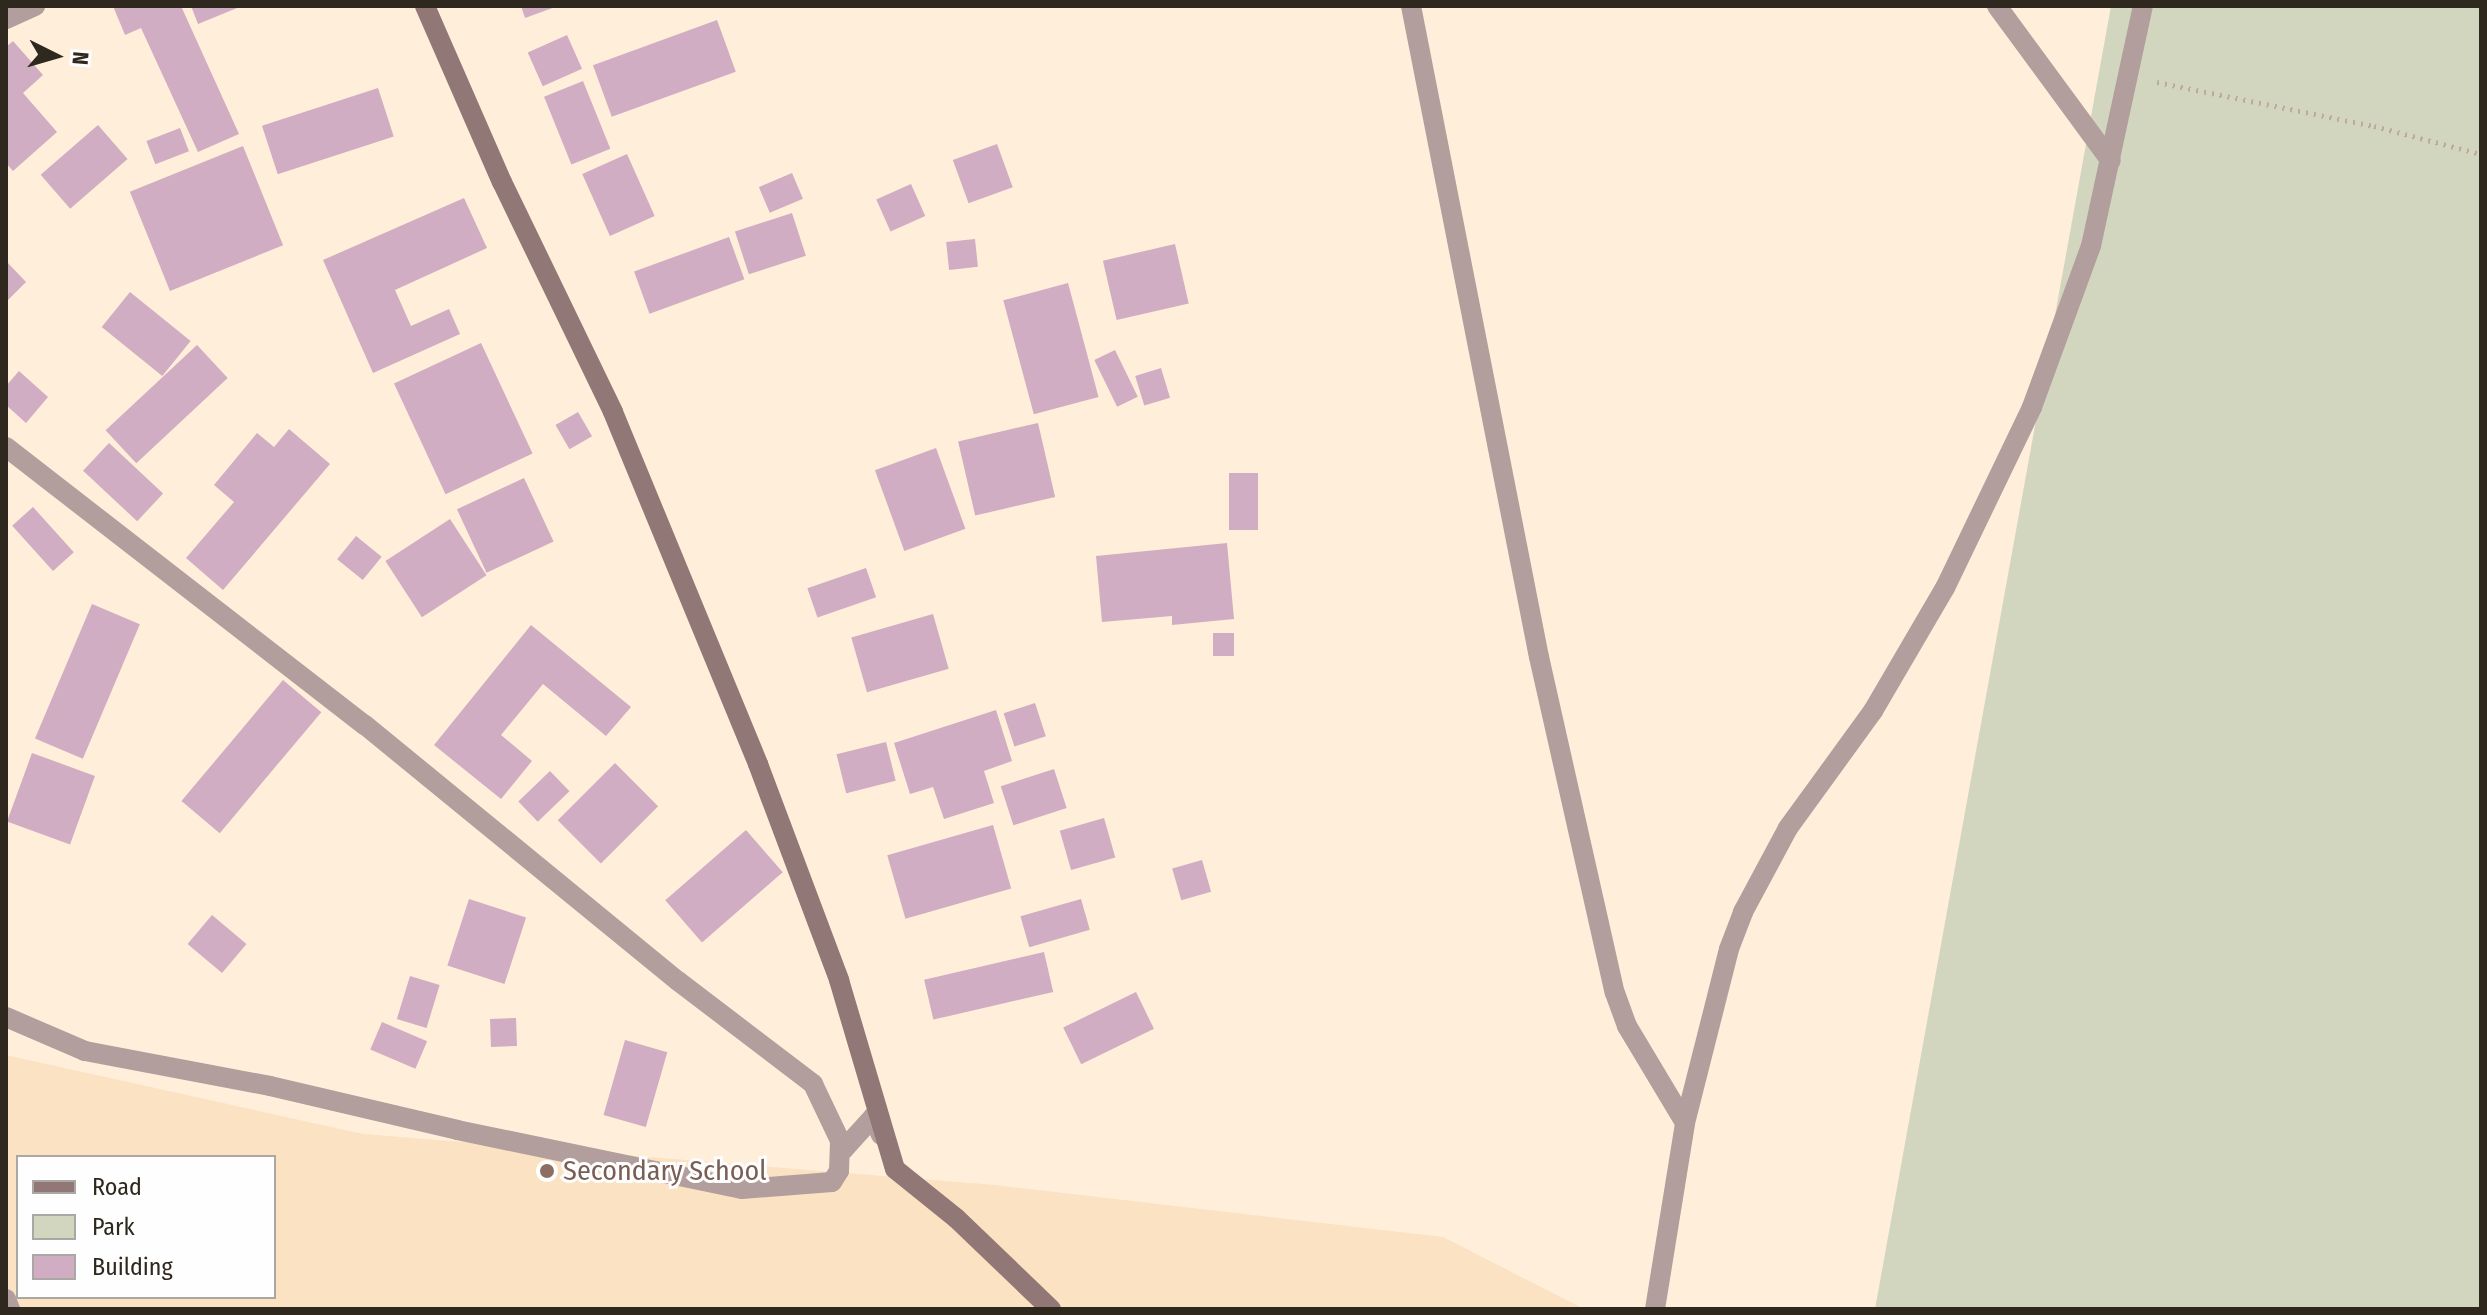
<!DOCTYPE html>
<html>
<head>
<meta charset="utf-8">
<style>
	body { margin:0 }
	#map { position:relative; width:2487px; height:1315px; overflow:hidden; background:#ffeeda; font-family:"Fira Sans Condensed",sans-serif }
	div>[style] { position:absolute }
	.built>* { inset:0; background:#fbe2c2 }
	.green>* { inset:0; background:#d3d6bf }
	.building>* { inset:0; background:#d0adc2; transform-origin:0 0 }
	.path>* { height:5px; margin-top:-2.5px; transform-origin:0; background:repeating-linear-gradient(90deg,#baac9c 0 2px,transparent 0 8px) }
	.service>* { height:20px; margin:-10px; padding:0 10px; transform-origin:10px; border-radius:10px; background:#b19e9d }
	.minor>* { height:20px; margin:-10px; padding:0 10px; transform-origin:10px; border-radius:10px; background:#b19e9d }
	.secondary>* { height:20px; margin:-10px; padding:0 10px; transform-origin:10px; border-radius:10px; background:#917775 }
	.dots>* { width:22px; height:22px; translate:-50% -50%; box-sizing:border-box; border:4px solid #fefefe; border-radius:50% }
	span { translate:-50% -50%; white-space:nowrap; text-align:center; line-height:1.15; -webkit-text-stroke:6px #fefefe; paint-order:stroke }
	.education-label { font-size:28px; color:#785e54 }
	.left { translate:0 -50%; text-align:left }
	.frame { position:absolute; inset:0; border:8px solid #2f281e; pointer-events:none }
	.legend { position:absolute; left:16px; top:1155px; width:260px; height:144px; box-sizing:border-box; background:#fefefe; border:2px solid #aba8a4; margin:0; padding:10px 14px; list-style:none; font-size:24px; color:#2f281e }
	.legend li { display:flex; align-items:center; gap:16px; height:40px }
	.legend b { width:40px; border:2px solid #aba8a4 }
	.north { position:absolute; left:16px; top:16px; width:80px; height:80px; -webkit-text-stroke:6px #fefefe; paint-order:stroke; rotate:95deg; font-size:22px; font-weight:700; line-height:32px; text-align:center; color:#2f281e }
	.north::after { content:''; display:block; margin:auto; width:28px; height:36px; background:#2f281e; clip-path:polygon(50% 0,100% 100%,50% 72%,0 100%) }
</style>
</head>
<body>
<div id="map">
	<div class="built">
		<i style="clip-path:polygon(evenodd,6px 1055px,363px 1134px,995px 1185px,1443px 1237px,1584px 1309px,6px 1309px,6px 1055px,18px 1157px,274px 1157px,274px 1297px,18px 1297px,18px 1157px)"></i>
	</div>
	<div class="green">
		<i style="clip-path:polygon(2111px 6px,2481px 6px,2481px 1309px,1875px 1309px)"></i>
	</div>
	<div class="building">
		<i style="clip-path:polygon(113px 6px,181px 6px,239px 134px,198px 152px,141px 28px,125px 35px)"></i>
		<i style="clip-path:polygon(191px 6px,242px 6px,198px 24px)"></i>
		<i style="clip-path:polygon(521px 6px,558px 6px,525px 18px)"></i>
		<i style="left:717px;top:20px;width:55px;height:132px;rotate:70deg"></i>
		<i style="left:567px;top:35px;width:37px;height:43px;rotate:66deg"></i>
		<i style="clip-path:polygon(13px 41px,43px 75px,23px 93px,57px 132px,13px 171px,6px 163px,6px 47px)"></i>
		<i style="left:583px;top:81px;width:73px;height:42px;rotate:68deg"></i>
		<i style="left:378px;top:88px;width:51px;height:122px;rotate:72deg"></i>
		<i style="left:98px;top:125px;width:45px;height:76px;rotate:49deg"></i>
		<i style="left:180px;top:128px;width:25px;height:36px;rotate:69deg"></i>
		<i style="left:997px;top:144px;width:46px;height:47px;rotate:70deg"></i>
		<i style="left:243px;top:146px;width:107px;height:122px;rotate:68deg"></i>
		<i style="left:627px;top:154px;width:68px;height:49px;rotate:66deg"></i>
		<i style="left:792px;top:173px;width:28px;height:36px;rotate:67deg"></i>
		<i style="left:911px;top:184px;width:35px;height:38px;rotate:66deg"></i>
		<i style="clip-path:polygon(464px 198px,487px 248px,395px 290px,411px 326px,449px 309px,460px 334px,373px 373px,323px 260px)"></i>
		<i style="left:792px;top:213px;width:45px;height:60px;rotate:72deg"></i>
		<i style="left:729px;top:237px;width:45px;height:101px;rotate:70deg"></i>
		<i style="left:975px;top:239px;width:28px;height:29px;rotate:84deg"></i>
		<i style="left:1175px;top:244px;width:61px;height:74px;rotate:77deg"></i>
		<i style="clip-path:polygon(6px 261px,26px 282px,6px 302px)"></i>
		<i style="left:1068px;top:283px;width:118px;height:67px;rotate:75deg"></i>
		<i style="left:130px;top:292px;width:78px;height:45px;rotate:39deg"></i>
		<i style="left:481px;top:343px;width:122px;height:96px;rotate:65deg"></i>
		<i style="left:197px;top:345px;width:45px;height:125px;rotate:47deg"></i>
		<i style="left:1115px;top:350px;width:52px;height:23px;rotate:64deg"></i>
		<i style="left:1161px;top:368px;width:31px;height:27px;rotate:73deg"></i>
		<i style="clip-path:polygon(19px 371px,48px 397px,26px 423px,6px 405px,6px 386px)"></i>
		<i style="left:578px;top:412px;width:28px;height:26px;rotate:60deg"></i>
		<i style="left:1038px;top:423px;width:76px;height:82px;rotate:77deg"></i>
		<i style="clip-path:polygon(289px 429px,330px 464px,223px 590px,186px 558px,234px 502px,214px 485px,257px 433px,274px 447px)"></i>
		<i style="left:109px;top:443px;width:74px;height:38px;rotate:43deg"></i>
		<i style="left:936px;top:448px;width:86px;height:65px;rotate:70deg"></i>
		<i style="left:1229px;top:473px;width:29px;height:57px"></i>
		<i style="left:524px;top:478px;width:70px;height:74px;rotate:65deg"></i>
		<i style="left:33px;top:507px;width:61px;height:28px;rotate:48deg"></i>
		<i style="left:450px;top:519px;width:67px;height:77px;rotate:57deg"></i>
		<i style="left:356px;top:536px;width:33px;height:30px;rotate:39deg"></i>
		<i style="clip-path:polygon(1227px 543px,1234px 619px,1172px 625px,1172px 616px,1102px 622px,1096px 556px)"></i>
		<i style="left:866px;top:568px;width:31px;height:62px;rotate:71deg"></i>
		<i style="left:92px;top:604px;width:52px;height:146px;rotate:23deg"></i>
		<i style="left:933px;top:614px;width:57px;height:85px;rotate:74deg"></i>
		<i style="clip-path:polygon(531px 625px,631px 707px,606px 736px,543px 684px,501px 735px,532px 761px,501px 799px,434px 745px)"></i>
		<i style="left:1213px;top:633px;width:21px;height:23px"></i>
		<i style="left:283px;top:680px;width:50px;height:158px;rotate:40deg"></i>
		<i style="left:1035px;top:703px;width:35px;height:33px;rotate:72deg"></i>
		<i style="clip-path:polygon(996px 710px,1012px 761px,984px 771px,994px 803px,944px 819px,933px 787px,910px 794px,894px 743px)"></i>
		<i style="left:886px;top:742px;width:40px;height:51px;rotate:76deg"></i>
		<i style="left:32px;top:753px;width:67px;height:73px;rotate:20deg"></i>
		<i style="left:615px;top:763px;width:61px;height:81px;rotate:45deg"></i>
		<i style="left:1054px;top:769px;width:41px;height:56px;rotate:72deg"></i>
		<i style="left:550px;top:771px;width:28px;height:44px;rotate:46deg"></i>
		<i style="left:1104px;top:818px;width:41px;height:46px;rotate:74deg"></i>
		<i style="left:993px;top:825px;width:66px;height:110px;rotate:74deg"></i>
		<i style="left:746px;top:830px;width:56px;height:107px;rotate:49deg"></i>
		<i style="left:1202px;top:860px;width:33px;height:31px;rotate:74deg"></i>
		<i style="left:469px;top:899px;width:60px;height:70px;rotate:18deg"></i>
		<i style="left:1081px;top:899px;width:32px;height:63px;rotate:74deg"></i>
		<i style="left:212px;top:915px;width:45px;height:38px;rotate:40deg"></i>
		<i style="left:1044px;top:952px;width:41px;height:123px;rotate:77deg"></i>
		<i style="left:410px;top:976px;width:31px;height:45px;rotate:17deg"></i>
		<i style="left:1136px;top:992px;width:41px;height:81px;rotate:64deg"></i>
		<i style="left:516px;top:1018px;width:28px;height:26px;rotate:88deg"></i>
		<i style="left:382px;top:1022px;width:49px;height:30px;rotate:23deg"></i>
		<i style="left:625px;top:1040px;width:44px;height:78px;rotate:16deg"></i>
	</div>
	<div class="path">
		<i style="left:2157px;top:82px;width:221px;rotate:11.5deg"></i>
		<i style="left:2374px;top:126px;width:111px;rotate:14.7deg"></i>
	</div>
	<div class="service">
		<i style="left:6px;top:1299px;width:11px;rotate:68deg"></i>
	</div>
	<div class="minor">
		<i style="left:1411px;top:6px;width:663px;rotate:78.88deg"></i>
		<i style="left:1539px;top:657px;width:344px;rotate:77.3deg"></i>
		<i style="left:1615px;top:993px;width:35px;rotate:70deg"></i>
		<i style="left:1627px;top:1026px;width:113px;rotate:59.1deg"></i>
		<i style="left:1997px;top:6px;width:192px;rotate:53.7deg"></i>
		<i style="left:6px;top:19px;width:32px;rotate:-24deg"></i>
		<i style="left:6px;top:447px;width:454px;rotate:37.8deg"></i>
		<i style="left:365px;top:725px;width:404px;rotate:39.3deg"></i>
		<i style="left:678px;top:981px;width:170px;rotate:37.3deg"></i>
		<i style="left:813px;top:1084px;width:72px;rotate:64.5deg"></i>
		<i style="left:844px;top:1149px;width:43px;rotate:-47.8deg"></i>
		<i style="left:873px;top:1117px;width:20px;rotate:66deg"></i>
		<i style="left:6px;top:1017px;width:86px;rotate:23.3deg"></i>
		<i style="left:85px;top:1051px;width:188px;rotate:10.7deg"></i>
		<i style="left:270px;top:1086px;width:192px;rotate:13.2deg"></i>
		<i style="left:457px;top:1130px;width:291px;rotate:11.7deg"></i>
		<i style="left:742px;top:1189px;width:90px;rotate:-4.4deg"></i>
		<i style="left:832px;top:1182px;width:13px;rotate:-58deg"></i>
		<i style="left:839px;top:1171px;width:28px;rotate:-88deg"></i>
		<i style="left:840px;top:1143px;width:7px;rotate:63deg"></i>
		<i style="left:1655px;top:1309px;width:188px;rotate:-80.8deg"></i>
		<i style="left:1685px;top:1123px;width:179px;rotate:-75.8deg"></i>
		<i style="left:1729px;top:949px;width:40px;rotate:-69deg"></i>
		<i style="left:1743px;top:912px;width:95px;rotate:-61.8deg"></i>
		<i style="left:1788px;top:828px;width:145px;rotate:-54deg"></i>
		<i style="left:1873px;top:711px;width:143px;rotate:-59.7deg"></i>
		<i style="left:1945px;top:588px;width:201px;rotate:-64.3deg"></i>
		<i style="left:2032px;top:407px;width:171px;rotate:-69.9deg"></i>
		<i style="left:2091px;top:246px;width:246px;rotate:-77.8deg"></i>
	</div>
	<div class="secondary">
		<i style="left:425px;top:6px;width:192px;rotate:66.4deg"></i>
		<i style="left:502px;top:182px;width:255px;rotate:64.2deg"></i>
		<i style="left:613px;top:412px;width:381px;rotate:67.6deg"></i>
		<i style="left:758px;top:764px;width:231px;rotate:69.4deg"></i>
		<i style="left:839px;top:980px;width:197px;rotate:73.5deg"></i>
		<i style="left:895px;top:1169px;width:78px;rotate:38.8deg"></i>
		<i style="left:956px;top:1218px;width:132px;rotate:43.8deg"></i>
	</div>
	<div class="dots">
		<i style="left:547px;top:1171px;background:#8d6e63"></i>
	</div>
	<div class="education-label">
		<span class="left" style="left:563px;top:1171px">Secondary School</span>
	</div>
	<div class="frame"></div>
	<ul class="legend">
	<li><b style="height:10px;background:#917775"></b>Road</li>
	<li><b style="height:22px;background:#d3d6bf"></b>Park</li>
	<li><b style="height:22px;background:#d0adc2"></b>Building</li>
	</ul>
	<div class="north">N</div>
</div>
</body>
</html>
